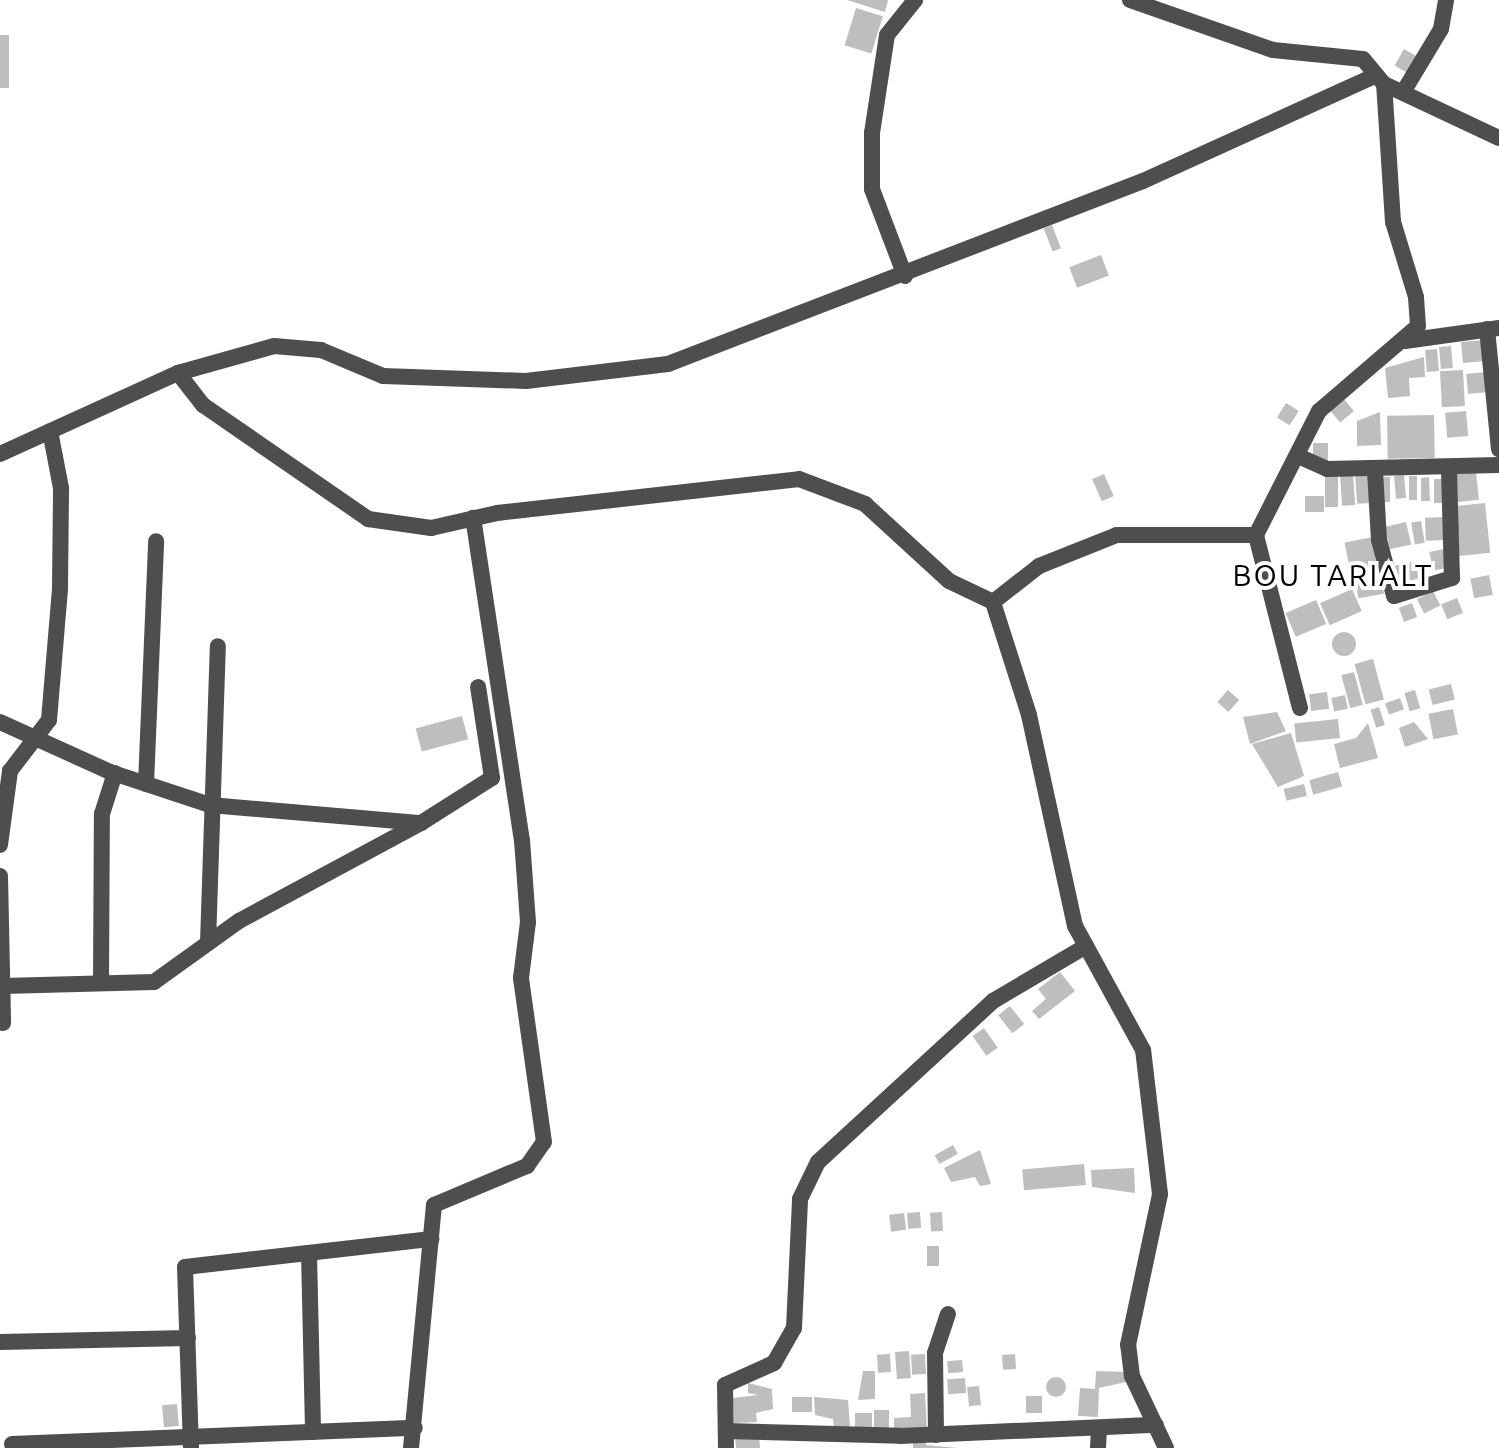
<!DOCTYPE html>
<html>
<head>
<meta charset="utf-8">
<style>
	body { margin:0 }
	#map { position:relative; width:1499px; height:1448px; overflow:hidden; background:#fff; font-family:Ubuntu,sans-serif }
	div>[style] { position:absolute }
	.building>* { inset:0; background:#bebebe; transform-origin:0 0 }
	.round { border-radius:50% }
	.minor>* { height:16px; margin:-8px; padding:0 8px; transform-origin:8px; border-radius:8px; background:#4e4e4e }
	span { translate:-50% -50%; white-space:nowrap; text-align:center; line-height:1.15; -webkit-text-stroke:8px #fff; paint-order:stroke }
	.quarter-label { font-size:30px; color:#000; letter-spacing:2px }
</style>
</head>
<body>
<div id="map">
	<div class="building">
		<i style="clip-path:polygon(847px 0,888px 0,885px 12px)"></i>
		<i style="left:856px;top:8px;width:28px;height:39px;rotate:17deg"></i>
		<i style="left:0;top:35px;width:9px;height:53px"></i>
		<i style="left:1404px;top:49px;width:16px;height:19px;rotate:30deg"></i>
		<i style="left:1052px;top:225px;width:25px;height:9px;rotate:69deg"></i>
		<i style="left:1101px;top:255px;width:22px;height:34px;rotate:69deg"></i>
		<i style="left:1484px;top:340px;width:21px;height:23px;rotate:85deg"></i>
		<i style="left:1451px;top:346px;width:22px;height:12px;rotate:85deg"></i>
		<i style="left:1437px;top:349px;width:22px;height:12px;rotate:85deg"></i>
		<i style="clip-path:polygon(1424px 357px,1425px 377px,1409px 378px,1410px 396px,1388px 398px,1385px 368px)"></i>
		<i style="left:1463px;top:370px;width:36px;height:23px;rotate:87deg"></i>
		<i style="left:1486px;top:372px;width:20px;height:20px;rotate:84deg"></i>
		<i style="left:1343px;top:398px;width:17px;height:18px;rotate:50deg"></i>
		<i style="left:1286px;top:403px;width:15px;height:17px;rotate:32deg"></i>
		<i style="left:1466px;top:411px;width:25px;height:21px;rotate:85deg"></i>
		<i style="clip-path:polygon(1380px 412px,1381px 445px,1357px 446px,1357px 421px)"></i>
		<i style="left:1434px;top:415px;width:43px;height:47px;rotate:89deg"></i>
		<i style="left:1313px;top:443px;width:15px;height:20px"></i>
		<i style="left:1476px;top:472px;width:28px;height:25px;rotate:84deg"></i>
		<i style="left:1368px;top:473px;width:30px;height:13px;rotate:86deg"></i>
		<i style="left:1104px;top:474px;width:24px;height:13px;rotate:66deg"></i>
		<i style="left:1353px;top:474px;width:31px;height:13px;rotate:86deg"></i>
		<i style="left:1404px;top:475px;width:23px;height:10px;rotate:85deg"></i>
		<i style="left:1325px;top:476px;width:13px;height:31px"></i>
		<i style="left:1409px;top:476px;width:8px;height:24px"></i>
		<i style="left:1379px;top:477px;width:11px;height:25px"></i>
		<i style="clip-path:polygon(1429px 477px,1430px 501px,1421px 501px,1421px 478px)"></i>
		<i style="left:1434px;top:479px;width:8px;height:24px"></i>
		<i style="left:1305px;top:496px;width:19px;height:16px"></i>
		<i style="left:1485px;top:503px;width:50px;height:31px;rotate:84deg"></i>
		<i style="left:1444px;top:517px;width:23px;height:19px;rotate:88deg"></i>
		<i style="left:1421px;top:521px;width:22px;height:10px;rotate:80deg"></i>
		<i style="left:1406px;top:522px;width:23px;height:22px;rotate:77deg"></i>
		<i style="left:1373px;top:537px;width:32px;height:29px;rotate:79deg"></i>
		<i style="left:1444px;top:549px;width:19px;height:15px;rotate:78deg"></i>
		<i style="left:1415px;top:561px;width:18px;height:23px;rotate:77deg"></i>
		<i style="left:1489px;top:575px;width:20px;height:19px;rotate:79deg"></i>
		<i style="left:1381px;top:577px;width:17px;height:26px;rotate:80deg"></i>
		<i style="left:1352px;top:589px;width:24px;height:35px;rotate:66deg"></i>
		<i style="left:1433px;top:591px;width:16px;height:18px;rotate:63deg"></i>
		<i style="left:1457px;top:598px;width:16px;height:17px;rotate:68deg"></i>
		<i style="left:1316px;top:600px;width:26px;height:33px;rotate:67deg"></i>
		<i style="left:1412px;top:603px;width:15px;height:14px;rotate:70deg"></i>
		<i class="round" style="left:1332px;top:632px;width:24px;height:24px"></i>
		<i style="left:1373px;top:659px;width:42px;height:19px;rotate:75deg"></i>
		<i style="left:1354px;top:672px;width:34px;height:13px;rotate:75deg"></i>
		<i style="left:1451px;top:684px;width:16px;height:23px;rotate:76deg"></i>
		<i style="left:1228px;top:690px;width:15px;height:16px;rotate:42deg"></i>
		<i style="left:1415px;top:690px;width:19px;height:11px;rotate:74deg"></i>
		<i style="left:1327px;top:692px;width:17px;height:18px;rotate:83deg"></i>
		<i style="left:1345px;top:695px;width:14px;height:14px;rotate:78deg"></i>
		<i style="left:1400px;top:698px;width:12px;height:16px;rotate:70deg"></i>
		<i style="left:1379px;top:707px;width:19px;height:9px;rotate:72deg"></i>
		<i style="left:1453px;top:709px;width:26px;height:25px;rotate:79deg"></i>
		<i style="clip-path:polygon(1277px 712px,1286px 731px,1250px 744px,1243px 717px)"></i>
		<i style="left:462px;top:716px;width:24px;height:48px;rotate:75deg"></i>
		<i style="left:1338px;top:719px;width:19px;height:44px;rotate:84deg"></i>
		<i style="clip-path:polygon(1414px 722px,1428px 739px,1405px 747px,1399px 728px)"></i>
		<i style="clip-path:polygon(1368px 723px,1378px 758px,1340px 768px,1334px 744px,1356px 738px)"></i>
		<i style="clip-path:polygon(1291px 733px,1304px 776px,1278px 787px,1252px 744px)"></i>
		<i style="left:1338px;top:772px;width:15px;height:30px;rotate:74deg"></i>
		<i style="left:1304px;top:784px;width:12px;height:21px;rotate:76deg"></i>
		<i style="clip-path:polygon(1060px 972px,1075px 991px,1039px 1019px,1032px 1011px,1046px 999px,1038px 989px)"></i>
		<i style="left:1010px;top:1006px;width:23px;height:15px;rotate:52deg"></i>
		<i style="left:984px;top:1028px;width:24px;height:14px;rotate:55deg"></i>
		<i style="left:953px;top:1145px;width:10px;height:21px;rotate:61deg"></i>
		<i style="clip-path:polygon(980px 1150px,991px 1184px,980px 1186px,975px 1177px,951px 1182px,944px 1168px)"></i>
		<i style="left:1084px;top:1164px;width:21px;height:62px;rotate:85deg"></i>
		<i style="clip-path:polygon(1134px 1168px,1135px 1193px,1092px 1187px,1091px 1170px)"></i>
		<i style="left:920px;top:1212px;width:16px;height:13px;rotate:86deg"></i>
		<i style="left:942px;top:1212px;width:19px;height:12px;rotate:87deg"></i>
		<i style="left:904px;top:1213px;width:17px;height:15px;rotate:83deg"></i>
		<i style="left:927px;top:1246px;width:12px;height:20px"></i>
		<i style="left:909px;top:1351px;width:27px;height:14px;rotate:86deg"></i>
		<i style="left:890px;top:1354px;width:18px;height:13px;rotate:87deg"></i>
		<i style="left:925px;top:1354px;width:20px;height:14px;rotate:87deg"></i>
		<i style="left:1015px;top:1354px;width:15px;height:13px;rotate:86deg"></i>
		<i style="left:962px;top:1360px;width:12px;height:15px;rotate:85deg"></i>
		<i style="clip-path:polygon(863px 1371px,875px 1371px,875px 1399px,858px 1400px)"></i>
		<i style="clip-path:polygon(1096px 1371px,1127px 1372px,1126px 1382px,1099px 1388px,1098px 1417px,1078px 1416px,1080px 1388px,1095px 1389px)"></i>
		<i class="round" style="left:1046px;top:1377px;width:20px;height:20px"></i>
		<i style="left:965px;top:1378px;width:15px;height:18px;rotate:86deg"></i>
		<i style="clip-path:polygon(748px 1383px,772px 1389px,773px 1409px,756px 1413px,757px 1422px,734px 1423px,733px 1398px,758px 1395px,748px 1393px)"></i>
		<i style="left:979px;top:1386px;width:19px;height:12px;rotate:84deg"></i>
		<i style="clip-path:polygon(925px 1393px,927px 1432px,894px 1433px,894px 1418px,911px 1417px,910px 1394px)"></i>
		<i style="left:1026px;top:1396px;width:16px;height:17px"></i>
		<i style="left:812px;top:1397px;width:15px;height:20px;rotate:90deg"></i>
		<i style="clip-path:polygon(814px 1397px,848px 1400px,850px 1427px,834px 1428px,833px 1419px,815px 1415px)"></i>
		<i style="left:177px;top:1404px;width:22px;height:15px;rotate:85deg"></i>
		<i style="left:874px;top:1410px;width:15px;height:20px"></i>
		<i style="left:872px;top:1413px;width:15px;height:17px;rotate:90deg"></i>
		<i style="left:759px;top:1436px;width:12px;height:24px;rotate:85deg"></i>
		<i style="clip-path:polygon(926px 1437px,926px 1445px,958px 1448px,913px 1448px,913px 1438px)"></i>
	</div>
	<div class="minor">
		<i style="left:1130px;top:0;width:151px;rotate:19.3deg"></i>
		<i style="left:1273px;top:50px;width:90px;rotate:5.7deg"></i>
		<i style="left:1363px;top:59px;width:33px;rotate:50deg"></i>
		<i style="left:1384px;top:84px;width:127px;rotate:25.2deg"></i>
		<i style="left:1405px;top:89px;width:70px;rotate:-59deg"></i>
		<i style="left:1441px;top:29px;width:29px;rotate:-80deg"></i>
		<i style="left:905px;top:276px;width:93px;rotate:-110.8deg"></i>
		<i style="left:872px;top:189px;width:56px;rotate:-90deg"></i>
		<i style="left:872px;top:133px;width:99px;rotate:-81.3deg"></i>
		<i style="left:887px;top:35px;width:45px;rotate:-51.3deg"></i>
		<i style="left:1487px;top:329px;width:121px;rotate:84.3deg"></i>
		<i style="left:1405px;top:341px;width:95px;rotate:-7.9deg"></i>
		<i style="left:178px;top:373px;width:41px;rotate:52deg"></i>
		<i style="left:203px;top:405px;width:201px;rotate:34.6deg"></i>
		<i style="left:368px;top:519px;width:64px;rotate:8.1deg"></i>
		<i style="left:431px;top:528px;width:68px;rotate:-12.8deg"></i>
		<i style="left:497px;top:513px;width:304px;rotate:-6.4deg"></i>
		<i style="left:799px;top:479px;width:71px;rotate:20.7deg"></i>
		<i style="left:865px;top:504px;width:114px;rotate:42.5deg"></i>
		<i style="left:949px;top:581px;width:49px;rotate:25.5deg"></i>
		<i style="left:0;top:454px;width:196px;rotate:-24.5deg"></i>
		<i style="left:178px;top:373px;width:100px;rotate:-15.7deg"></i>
		<i style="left:274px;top:346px;width:47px;rotate:4.9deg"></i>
		<i style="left:321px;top:350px;width:67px;rotate:22.8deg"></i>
		<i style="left:383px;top:376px;width:143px;rotate:2deg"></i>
		<i style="left:526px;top:381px;width:143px;rotate:-6.8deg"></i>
		<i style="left:668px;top:364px;width:509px;rotate:-21.07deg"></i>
		<i style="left:1143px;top:181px;width:255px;rotate:-24.4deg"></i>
		<i style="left:1298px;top:456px;width:32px;rotate:24deg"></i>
		<i style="left:1327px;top:469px;width:172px;rotate:-1.3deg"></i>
		<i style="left:1375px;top:471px;width:69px;rotate:86.7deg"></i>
		<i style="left:1379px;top:540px;width:58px;rotate:75deg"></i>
		<i style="left:1394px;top:596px;width:61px;rotate:-17.2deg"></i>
		<i style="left:1452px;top:578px;width:108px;rotate:-91.6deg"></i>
		<i style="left:1300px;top:708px;width:179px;rotate:-104.3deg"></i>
		<i style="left:1256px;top:535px;width:139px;rotate:-63.1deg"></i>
		<i style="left:1319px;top:411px;width:130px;rotate:-40.6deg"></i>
		<i style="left:1418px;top:326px;width:29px;rotate:-94deg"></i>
		<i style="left:1416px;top:297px;width:78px;rotate:-107deg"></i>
		<i style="left:1393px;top:222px;width:138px;rotate:-93.7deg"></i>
		<i style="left:0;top:722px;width:121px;rotate:24.4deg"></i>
		<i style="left:110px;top:772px;width:105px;rotate:18.3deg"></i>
		<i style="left:210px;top:805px;width:212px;rotate:4.9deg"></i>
		<i style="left:421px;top:823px;width:84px;rotate:-32.4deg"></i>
		<i style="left:492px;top:778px;width:92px;rotate:-98.7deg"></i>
		<i style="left:146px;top:784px;width:243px;rotate:-87.6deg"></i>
		<i style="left:0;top:845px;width:75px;rotate:-82.3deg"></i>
		<i style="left:10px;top:771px;width:64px;rotate:-52.6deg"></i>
		<i style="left:49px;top:720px;width:132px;rotate:-85.2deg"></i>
		<i style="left:60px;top:588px;width:100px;rotate:-89.4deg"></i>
		<i style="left:61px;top:488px;width:58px;rotate:-100.9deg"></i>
		<i style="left:0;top:876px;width:147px;rotate:88.8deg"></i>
		<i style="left:208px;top:943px;width:297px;rotate:-88.1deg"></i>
		<i style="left:101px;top:983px;width:169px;rotate:-89.7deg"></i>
		<i style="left:102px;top:814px;width:43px;rotate:-72.4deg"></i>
		<i style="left:3px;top:986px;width:151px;rotate:-1.5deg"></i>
		<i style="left:154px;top:982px;width:105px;rotate:-35.7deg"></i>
		<i style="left:239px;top:921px;width:204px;rotate:-28.3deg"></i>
		<i style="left:309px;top:1253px;width:179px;rotate:88.7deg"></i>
		<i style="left:0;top:1342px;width:188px;rotate:-1.2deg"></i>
		<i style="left:726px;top:1431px;width:174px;rotate:1.6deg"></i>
		<i style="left:900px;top:1436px;width:256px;rotate:-2.5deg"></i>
		<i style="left:936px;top:1435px;width:82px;rotate:-90.7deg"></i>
		<i style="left:935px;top:1353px;width:41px;rotate:-71.6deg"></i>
		<i style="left:12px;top:1444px;width:403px;rotate:-2.3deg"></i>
		<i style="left:191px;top:1448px;width:181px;rotate:-91.9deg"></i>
		<i style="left:185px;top:1267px;width:248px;rotate:-6.5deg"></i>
		<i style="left:411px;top:1448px;width:244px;rotate:-84.6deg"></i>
		<i style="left:434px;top:1205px;width:101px;rotate:-22.8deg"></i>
		<i style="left:527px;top:1166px;width:29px;rotate:-55deg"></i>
		<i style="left:544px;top:1142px;width:166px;rotate:-98deg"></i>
		<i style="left:521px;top:978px;width:56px;rotate:-82.9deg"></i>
		<i style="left:528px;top:922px;width:81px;rotate:-94.2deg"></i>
		<i style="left:522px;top:841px;width:327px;rotate:-98.6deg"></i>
		<i style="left:726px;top:1448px;width:63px;rotate:-90.9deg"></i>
		<i style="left:725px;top:1385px;width:54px;rotate:-24.2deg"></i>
		<i style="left:774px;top:1363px;width:40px;rotate:-60.3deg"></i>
		<i style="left:794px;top:1328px;width:129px;rotate:-87.3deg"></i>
		<i style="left:800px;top:1199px;width:41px;rotate:-64.1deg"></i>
		<i style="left:818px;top:1162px;width:238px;rotate:-42.6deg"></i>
		<i style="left:993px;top:1001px;width:108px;rotate:-30.6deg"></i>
		<i style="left:1098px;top:1448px;width:17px;rotate:-87deg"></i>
		<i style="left:1166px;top:1448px;width:80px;rotate:-115.3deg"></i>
		<i style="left:1132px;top:1376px;width:31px;rotate:-97deg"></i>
		<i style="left:1128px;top:1345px;width:154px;rotate:-78deg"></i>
		<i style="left:1160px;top:1194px;width:145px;rotate:-96.7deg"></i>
		<i style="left:1143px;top:1050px;width:141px;rotate:-118.7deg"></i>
		<i style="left:1075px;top:926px;width:216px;rotate:-102.3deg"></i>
		<i style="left:1029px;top:715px;width:119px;rotate:-107.7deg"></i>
		<i style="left:993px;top:602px;width:58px;rotate:-38deg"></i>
		<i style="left:1039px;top:566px;width:84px;rotate:-21.7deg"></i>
		<i style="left:1117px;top:535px;width:139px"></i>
	</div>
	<div class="quarter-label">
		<span style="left:1333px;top:575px">BOU TARIALT</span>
	</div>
</div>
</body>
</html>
